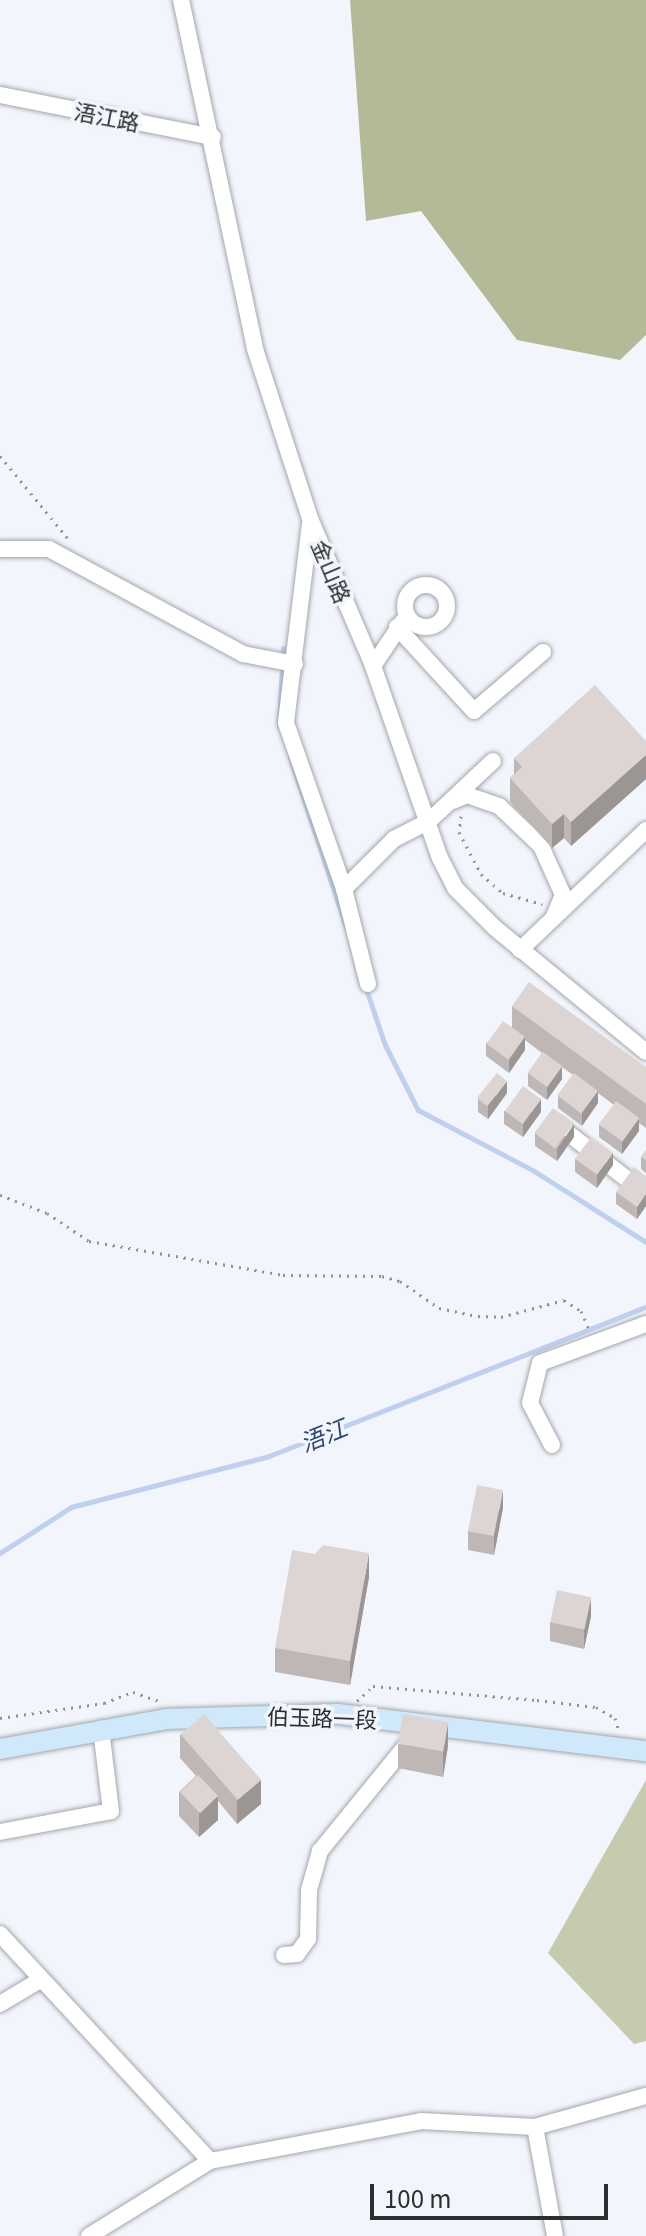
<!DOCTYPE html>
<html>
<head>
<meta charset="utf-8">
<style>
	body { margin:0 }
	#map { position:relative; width:646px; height:2236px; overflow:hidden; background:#f2f6fc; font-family:Georgia,"Noto Sans TC",serif }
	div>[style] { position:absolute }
	.green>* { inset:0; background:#c6caae }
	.forest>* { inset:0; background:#b4ba98 }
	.stream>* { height:5px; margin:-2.5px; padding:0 2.5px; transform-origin:2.5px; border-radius:2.5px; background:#bfd0ef }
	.path>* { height:3px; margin-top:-1.5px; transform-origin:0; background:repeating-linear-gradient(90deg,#8f9397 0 2px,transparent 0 8px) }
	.roads { filter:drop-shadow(0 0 2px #a3a7ad) drop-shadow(0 0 2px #a3a7ad) }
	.minor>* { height:16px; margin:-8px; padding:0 8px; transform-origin:8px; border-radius:8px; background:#fff }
	.minor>.ring { margin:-8px; padding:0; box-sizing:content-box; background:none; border:16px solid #fff; border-radius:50% }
	.major>* { height:20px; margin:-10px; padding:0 10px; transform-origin:10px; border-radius:10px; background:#cfe8fa }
	.wall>* { inset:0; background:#beb7b5 }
	.shaded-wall>* { inset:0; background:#9b9594 }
	.building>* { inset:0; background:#ddd5d3; transform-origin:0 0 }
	span { translate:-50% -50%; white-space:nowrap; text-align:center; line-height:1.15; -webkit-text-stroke:7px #f2f6fc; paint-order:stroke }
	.street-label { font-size:22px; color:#2b2d2f }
	.water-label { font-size:24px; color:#324772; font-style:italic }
	.scale { position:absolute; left:370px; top:2184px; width:238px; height:36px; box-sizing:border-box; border:4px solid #2b2d2f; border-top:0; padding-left:10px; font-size:24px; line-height:28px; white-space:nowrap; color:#2b2d2f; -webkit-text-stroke:6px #f2f6fc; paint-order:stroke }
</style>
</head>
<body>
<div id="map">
	<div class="green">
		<i style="clip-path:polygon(646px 1780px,646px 2041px,634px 2044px,548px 1953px)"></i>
	</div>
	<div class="forest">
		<i style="clip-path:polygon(350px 0,646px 0,646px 335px,620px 360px,517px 340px,421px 211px,366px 221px)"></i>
	</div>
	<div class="stream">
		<i style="left:279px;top:726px;width:78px;rotate:-87.1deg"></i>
		<i style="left:290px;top:758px;width:178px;rotate:71.7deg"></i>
		<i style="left:365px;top:986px;width:62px;rotate:71.3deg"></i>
		<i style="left:385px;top:1045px;width:73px;rotate:63.1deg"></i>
		<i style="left:418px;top:1110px;width:131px;rotate:27.7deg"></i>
		<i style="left:534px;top:1171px;width:133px;rotate:32.4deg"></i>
		<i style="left:0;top:1553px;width:85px;rotate:-32.9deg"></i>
		<i style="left:71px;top:1507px;width:204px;rotate:-14.4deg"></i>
		<i style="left:269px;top:1456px;width:405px;rotate:-21.6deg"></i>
	</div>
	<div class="path">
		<i style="left:0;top:456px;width:110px;rotate:50.5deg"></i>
		<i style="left:461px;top:816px;width:16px;rotate:97deg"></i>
		<i style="left:459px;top:832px;width:47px;rotate:62.4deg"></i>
		<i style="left:481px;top:874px;width:29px;rotate:41deg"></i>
		<i style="left:503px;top:893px;width:41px;rotate:15.8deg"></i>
		<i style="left:0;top:1195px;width:50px;rotate:21deg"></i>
		<i style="left:47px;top:1213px;width:50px;rotate:33.7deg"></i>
		<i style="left:89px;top:1241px;width:197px;rotate:9.9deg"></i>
		<i style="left:283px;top:1275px;width:99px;rotate:0.6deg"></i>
		<i style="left:382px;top:1276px;width:19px;rotate:16deg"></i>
		<i style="left:400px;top:1281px;width:47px;rotate:34.7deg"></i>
		<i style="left:439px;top:1308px;width:40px;rotate:12deg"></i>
		<i style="left:478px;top:1316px;width:23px;rotate:2deg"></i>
		<i style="left:501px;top:1317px;width:65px;rotate:-15.1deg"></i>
		<i style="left:564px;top:1300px;width:20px;rotate:33deg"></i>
		<i style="left:581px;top:1311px;width:20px;rotate:66deg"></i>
		<i style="left:357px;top:1701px;width:22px;rotate:-43deg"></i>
		<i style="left:373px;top:1686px;width:165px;rotate:4.9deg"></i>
		<i style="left:537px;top:1700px;width:59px;rotate:6.8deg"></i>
		<i style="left:596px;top:1707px;width:22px;rotate:30deg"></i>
		<i style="left:615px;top:1718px;width:10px;rotate:73deg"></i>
		<i style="left:0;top:1718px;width:105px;rotate:-8.2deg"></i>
		<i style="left:104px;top:1703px;width:31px;rotate:-21deg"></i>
		<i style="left:133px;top:1692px;width:28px;rotate:19deg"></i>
	</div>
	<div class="roads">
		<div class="minor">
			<i style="left:181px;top:0;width:357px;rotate:78deg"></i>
			<i style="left:255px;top:349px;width:181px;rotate:72deg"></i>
			<i style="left:311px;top:521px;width:158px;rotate:66.8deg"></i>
			<i style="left:373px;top:666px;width:203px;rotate:70.8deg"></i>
			<i style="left:440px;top:858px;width:34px;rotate:63deg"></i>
			<i style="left:455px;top:888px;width:57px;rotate:45deg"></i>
			<i style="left:495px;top:928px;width:195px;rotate:39.4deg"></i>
			<i style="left:0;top:95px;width:217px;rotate:11.2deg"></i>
			<i style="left:310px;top:524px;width:200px;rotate:96.9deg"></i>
			<i style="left:286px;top:723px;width:176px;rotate:70.7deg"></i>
			<i style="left:344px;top:889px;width:98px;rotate:75.8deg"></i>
			<i style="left:0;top:549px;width:49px"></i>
			<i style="left:49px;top:549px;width:221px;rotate:28.4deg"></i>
			<i style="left:243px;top:654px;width:53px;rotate:10.9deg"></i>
			<i class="ring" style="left:405px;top:585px;width:26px;height:26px"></i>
			<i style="left:397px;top:627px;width:114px;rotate:47.5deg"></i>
			<i style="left:474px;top:711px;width:91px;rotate:-40.5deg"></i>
			<i style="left:373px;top:666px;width:54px;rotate:-56.3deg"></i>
			<i style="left:453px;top:801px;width:15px;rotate:-23deg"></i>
			<i style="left:467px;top:795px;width:34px;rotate:19deg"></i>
			<i style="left:499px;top:806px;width:58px;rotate:43.6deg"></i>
			<i style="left:541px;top:846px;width:54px;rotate:65.8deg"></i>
			<i style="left:563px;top:895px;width:25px;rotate:113deg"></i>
			<i style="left:344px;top:889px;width:71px;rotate:-45deg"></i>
			<i style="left:394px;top:839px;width:38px;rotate:-27deg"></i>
			<i style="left:428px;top:822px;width:89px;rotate:-43.2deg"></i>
			<i style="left:520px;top:950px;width:174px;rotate:-43.6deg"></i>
			<i style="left:559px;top:1126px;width:110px;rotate:38deg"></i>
			<i style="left:552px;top:1445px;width:47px;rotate:-117.6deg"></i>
			<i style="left:530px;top:1403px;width:41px;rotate:-76deg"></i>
			<i style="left:540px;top:1363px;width:113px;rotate:-20.2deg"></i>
			<i style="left:0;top:1832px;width:113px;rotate:-10.7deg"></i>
			<i style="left:111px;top:1811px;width:83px;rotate:-97deg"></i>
			<i style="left:0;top:1934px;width:309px;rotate:47.2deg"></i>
			<i style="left:210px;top:2161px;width:215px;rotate:-10.7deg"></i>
			<i style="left:421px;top:2121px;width:114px;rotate:3deg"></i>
			<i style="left:535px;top:2127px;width:115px;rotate:-15.6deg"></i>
			<i style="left:284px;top:1955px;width:13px;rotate:-4deg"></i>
			<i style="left:297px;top:1954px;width:19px;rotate:-54deg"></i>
			<i style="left:308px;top:1939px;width:49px;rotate:-88.8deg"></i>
			<i style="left:309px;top:1890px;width:41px;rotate:-74.2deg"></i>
			<i style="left:320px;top:1851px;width:141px;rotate:-50.8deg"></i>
			<i style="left:0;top:2004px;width:47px;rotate:-31deg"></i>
			<i style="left:535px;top:2127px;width:111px;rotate:79.6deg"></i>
			<i style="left:89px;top:2236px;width:142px;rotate:-31.8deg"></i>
		</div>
		<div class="major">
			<i style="left:0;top:1749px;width:169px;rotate:-10.2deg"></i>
			<i style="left:166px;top:1719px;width:172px;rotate:-1.7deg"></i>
			<i style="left:338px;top:1714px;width:310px;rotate:6.9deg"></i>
		</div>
	</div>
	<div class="wall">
		<i style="clip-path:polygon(646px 741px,646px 779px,571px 846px,564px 838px,552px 848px,510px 802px,510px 778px,514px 774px,514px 758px)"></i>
		<i style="clip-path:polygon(512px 1006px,646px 1067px,646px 1128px,639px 1123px,639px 1131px,622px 1154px,599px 1137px,599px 1124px,614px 1105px,598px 1093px,598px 1103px,582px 1126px,558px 1108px,558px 1096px,573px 1075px,562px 1067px,562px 1079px,547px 1100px,528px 1086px,528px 1073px,542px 1053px,525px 1040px,525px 1050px,509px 1073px,486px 1056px,486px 1043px,512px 1027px)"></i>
		<i style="clip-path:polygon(507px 1093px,488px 1119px,478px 1112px,478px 1099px)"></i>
		<i style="clip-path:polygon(504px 1111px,541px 1112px,523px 1137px,504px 1124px)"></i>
		<i style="clip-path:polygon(535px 1133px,574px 1137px,557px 1161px,535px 1146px)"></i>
		<i style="clip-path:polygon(646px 1150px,646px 1173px,641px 1169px,641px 1157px)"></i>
		<i style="clip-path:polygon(575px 1159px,613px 1165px,597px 1188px,575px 1172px)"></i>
		<i style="clip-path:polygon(646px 1176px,646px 1206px,637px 1219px,616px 1204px,616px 1192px)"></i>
		<i style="clip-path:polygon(503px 1508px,494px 1555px,468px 1550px,468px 1531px)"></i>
		<i style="clip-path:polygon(369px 1577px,350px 1685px,275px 1672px,275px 1648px)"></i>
		<i style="clip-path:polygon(591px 1616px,584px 1649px,550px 1641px,550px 1622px)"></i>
		<i style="clip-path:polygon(180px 1734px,261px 1804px,237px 1824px,218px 1801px,218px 1820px,199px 1837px,179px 1816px,179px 1792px,196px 1776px,180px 1758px)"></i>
		<i style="clip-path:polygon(398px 1744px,448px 1746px,443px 1777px,398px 1768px)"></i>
	</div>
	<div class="shaded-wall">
		<i style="clip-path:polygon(646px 755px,646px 779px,571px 846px,571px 822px)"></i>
		<i style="clip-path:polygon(564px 814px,564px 838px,552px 848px,552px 824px)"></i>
		<i style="clip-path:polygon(525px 1037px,525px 1050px,509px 1073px,509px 1060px)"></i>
		<i style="clip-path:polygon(562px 1066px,562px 1079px,547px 1100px,547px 1087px)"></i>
		<i style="clip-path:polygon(507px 1081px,507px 1093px,488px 1119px,488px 1106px)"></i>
		<i style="clip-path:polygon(598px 1091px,598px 1103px,582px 1126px,582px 1113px)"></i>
		<i style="clip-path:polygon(541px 1099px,541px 1112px,523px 1137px,523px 1124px)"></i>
		<i style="clip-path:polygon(639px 1118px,639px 1131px,622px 1154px,622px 1141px)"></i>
		<i style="clip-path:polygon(574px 1124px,574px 1137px,557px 1161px,557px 1149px)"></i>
		<i style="clip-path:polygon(613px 1153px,613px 1165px,597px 1188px,597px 1175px)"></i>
		<i style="clip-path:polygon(646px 1194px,646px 1206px,637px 1219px,637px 1207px)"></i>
		<i style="clip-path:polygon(503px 1490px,503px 1508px,494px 1555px,494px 1536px)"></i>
		<i style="clip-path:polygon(369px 1553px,369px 1577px,350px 1685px,350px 1661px)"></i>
		<i style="clip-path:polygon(591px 1597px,591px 1616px,584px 1649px,584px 1630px)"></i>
		<i style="clip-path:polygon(448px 1722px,448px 1746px,443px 1777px,443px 1752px)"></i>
		<i style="clip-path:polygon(261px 1780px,261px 1804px,237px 1824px,237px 1800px)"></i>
		<i style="clip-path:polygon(218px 1796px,218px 1820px,199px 1837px,199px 1813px)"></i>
	</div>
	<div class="building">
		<i style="clip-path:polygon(595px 685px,646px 741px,646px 755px,571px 822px,564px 814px,552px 824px,510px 778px,522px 767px,514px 758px)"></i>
		<i style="clip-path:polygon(529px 982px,646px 1067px,646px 1104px,512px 1006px)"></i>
		<i style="left:503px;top:1021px;width:27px;height:28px;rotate:36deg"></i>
		<i style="left:543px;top:1052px;width:24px;height:26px;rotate:36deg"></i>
		<i style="left:497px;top:1073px;width:13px;height:32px;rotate:39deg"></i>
		<i style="left:574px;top:1073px;width:30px;height:28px;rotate:37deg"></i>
		<i style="left:523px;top:1086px;width:22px;height:31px;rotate:36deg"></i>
		<i style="left:616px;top:1101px;width:29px;height:29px;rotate:36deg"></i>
		<i style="left:553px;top:1108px;width:26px;height:31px;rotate:37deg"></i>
		<i style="left:591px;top:1137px;width:27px;height:27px;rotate:36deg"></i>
		<i style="clip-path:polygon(646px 1150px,646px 1160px,641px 1157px)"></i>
		<i style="clip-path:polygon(634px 1167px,646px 1176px,646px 1194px,637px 1207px,616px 1192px)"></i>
		<i style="left:477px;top:1485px;width:26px;height:47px;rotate:11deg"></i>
		<i style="clip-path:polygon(323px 1545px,369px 1553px,350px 1661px,275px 1648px,292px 1550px,315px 1554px)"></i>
		<i style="left:557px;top:1590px;width:35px;height:33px;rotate:12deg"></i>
		<i style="left:204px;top:1714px;width:87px;height:31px;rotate:49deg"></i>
		<i style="left:403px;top:1714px;width:46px;height:30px;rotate:10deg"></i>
		<i style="left:198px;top:1775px;width:29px;height:25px;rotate:46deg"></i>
	</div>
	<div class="street-label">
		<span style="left:107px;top:116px;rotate:11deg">浯江路</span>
		<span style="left:332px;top:571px;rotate:67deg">金山路</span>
		<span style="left:322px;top:1717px;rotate:2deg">伯玉路一段</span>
	</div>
	<div class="water-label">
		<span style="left:323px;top:1434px;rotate:-22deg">浯江</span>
	</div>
	<div class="scale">100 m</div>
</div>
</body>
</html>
